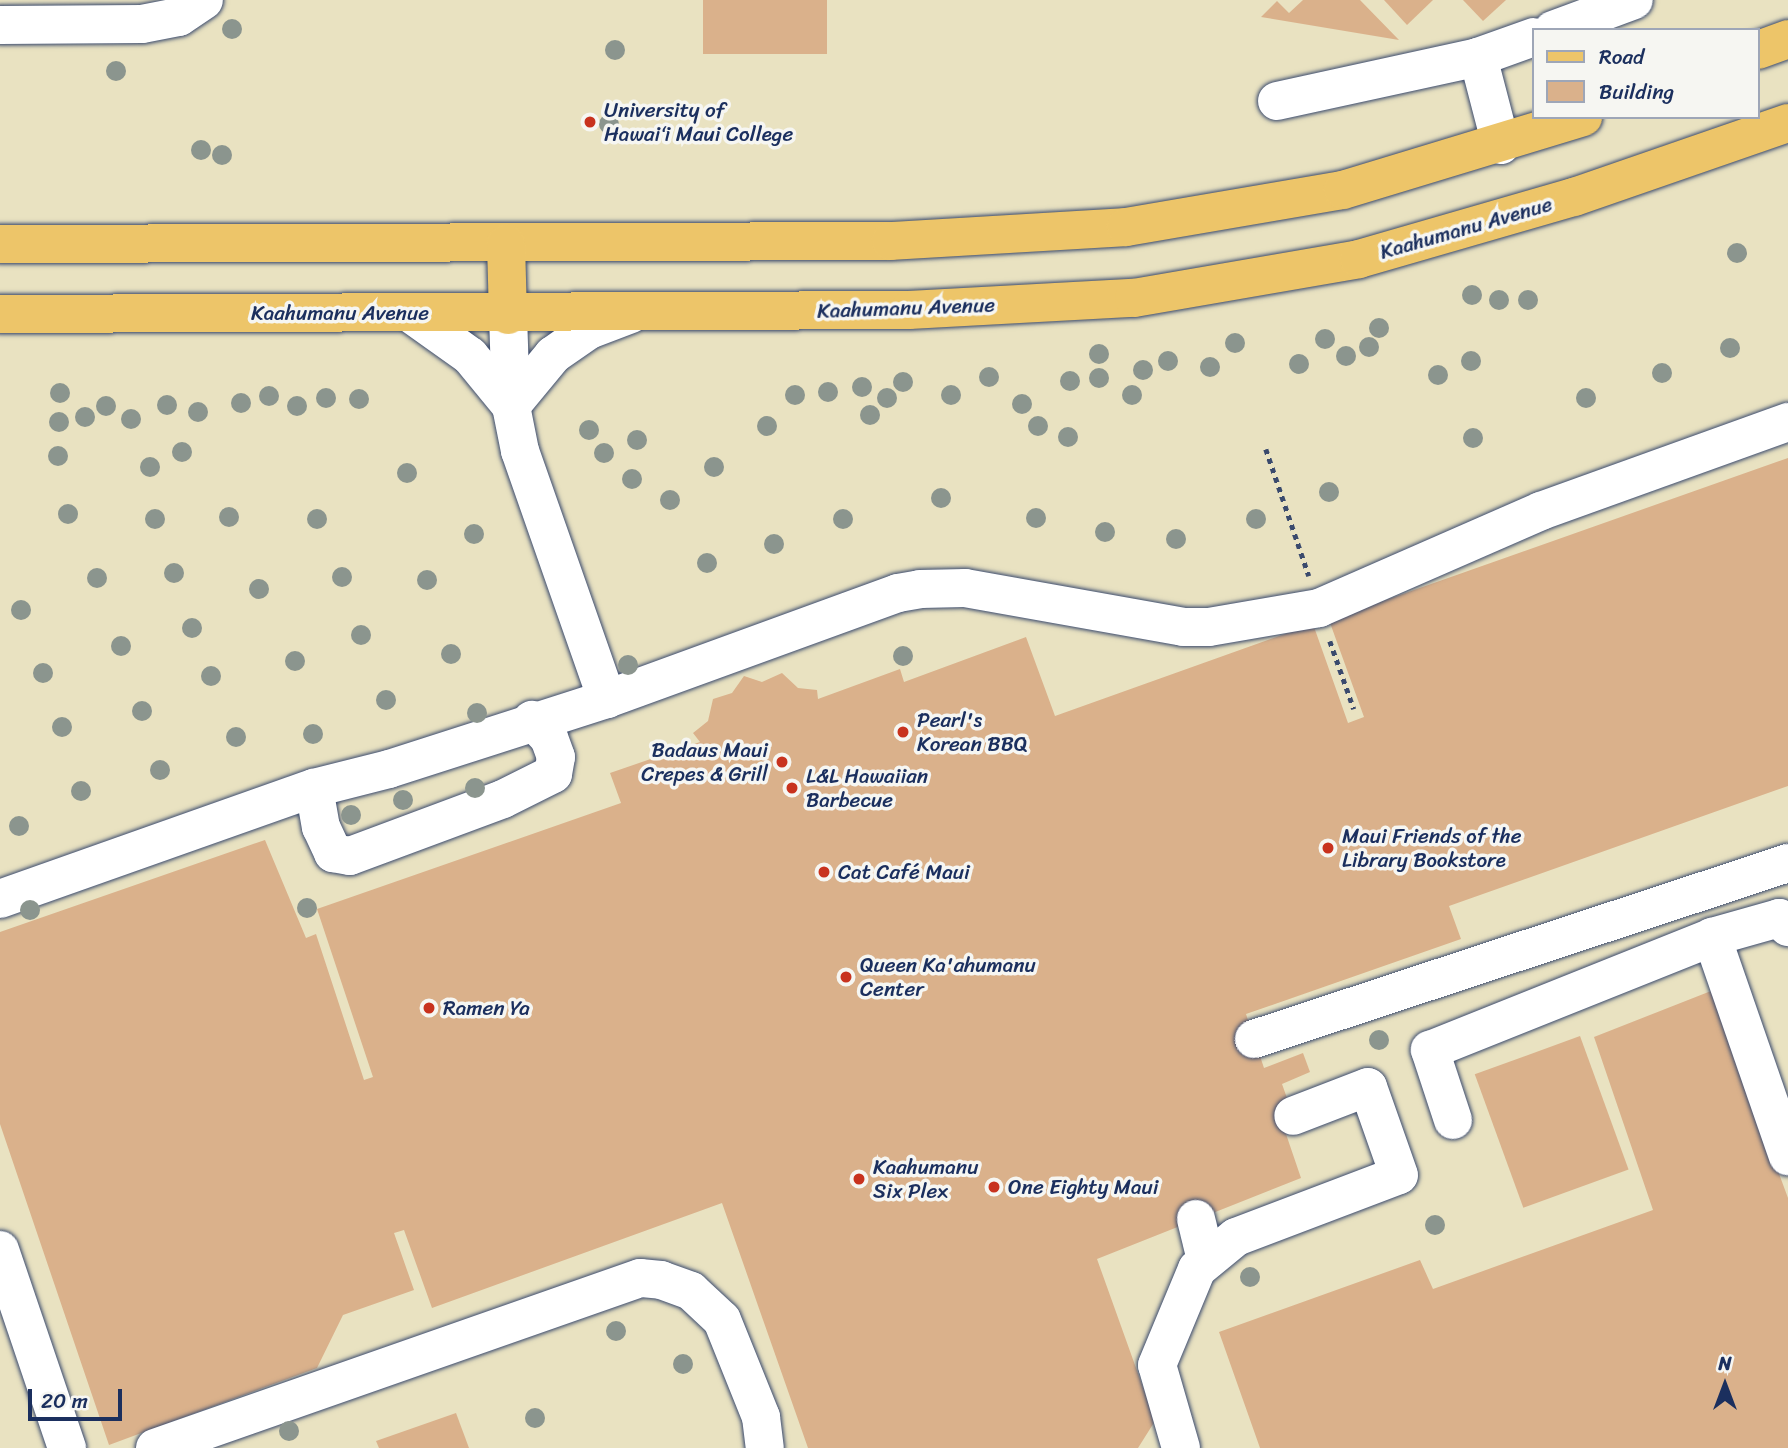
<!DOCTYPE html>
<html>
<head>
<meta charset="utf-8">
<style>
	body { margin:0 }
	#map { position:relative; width:1788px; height:1448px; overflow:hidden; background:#e9e2c1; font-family:Sriracha,sans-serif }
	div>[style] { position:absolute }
	.building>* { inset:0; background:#dab18b; transform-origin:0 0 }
	.path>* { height:4.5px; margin-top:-2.25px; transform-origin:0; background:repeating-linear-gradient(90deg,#3a4a6d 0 5px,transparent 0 10px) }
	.roads { filter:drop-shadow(0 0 2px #3a4a6d) drop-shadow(0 0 2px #3a4a6d) }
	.minor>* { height:38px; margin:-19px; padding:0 19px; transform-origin:19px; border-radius:19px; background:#fff }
	.major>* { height:38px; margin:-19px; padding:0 19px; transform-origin:19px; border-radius:19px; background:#edc569 }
	.trees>* { width:20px; height:20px; margin:-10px; border-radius:50%; background:#8b958e }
	.dots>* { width:19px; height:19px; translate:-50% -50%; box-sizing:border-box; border:4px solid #f6f6f2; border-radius:50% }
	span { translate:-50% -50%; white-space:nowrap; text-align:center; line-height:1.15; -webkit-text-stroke:7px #f6f6f2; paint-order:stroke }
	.poi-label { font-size:21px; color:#1b2f5e }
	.left { translate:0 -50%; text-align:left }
	.right { translate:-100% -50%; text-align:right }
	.street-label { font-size:21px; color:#1b2f5e }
	.legend { position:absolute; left:1532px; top:28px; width:228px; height:91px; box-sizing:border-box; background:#f6f6f2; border:2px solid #9ea6b7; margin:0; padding:9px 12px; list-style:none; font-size:21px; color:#1b2f5e }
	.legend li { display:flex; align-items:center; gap:14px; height:35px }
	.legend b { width:35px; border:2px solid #9ea6b7 }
	.north { position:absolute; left:1690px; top:1350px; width:70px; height:70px; -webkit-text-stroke:5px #f6f6f2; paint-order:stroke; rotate:0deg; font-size:19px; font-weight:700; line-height:28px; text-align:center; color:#1b2f5e }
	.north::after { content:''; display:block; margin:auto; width:24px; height:32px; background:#1b2f5e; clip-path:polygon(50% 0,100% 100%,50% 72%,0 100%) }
	.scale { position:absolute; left:28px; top:1389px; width:94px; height:32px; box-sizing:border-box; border:4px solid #1b2f5e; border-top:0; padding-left:9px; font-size:21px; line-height:24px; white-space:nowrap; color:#1b2f5e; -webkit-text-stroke:5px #f6f6f2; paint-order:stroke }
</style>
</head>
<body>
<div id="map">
	<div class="building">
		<i style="left:703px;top:0;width:124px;height:54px"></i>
		<i style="clip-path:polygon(1303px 0,1360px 0,1399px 40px,1261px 17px,1277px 1px,1289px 13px)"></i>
		<i style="clip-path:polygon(1384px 0,1433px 0,1407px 25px)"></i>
		<i style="clip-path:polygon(1463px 0,1506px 0,1483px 21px)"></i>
		<i style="clip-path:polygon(1788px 458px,1788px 786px,1449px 906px,1461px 939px,1246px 1014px,1264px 1068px,1303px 1053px,1310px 1072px,1282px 1084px,1298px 1129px,1286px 1134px,1301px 1178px,1097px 1259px,1155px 1421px,1138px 1448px,808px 1448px,722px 1203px,432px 1308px,404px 1230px,394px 1233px,414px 1290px,343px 1315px,317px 1368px,109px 1445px,0 1124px,0 932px,265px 840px,306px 938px,316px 934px,364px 1080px,373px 1077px,317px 909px,621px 803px,610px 773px,700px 742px,693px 733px,708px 721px,713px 699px,732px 693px,744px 676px,762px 682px,782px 673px,798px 688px,817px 690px,818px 699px,900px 669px,904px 682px,1026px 637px,1055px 716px,1313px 624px,1348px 723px,1364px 717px,1329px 620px)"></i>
		<i style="clip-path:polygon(1711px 991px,1788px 1198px,1788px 1448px,1260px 1448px,1219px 1332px,1420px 1260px,1433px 1289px,1653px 1210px,1594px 1037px)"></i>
		<i style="left:1580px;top:1036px;width:142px;height:112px;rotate:70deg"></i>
		<i style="clip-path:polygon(456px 1413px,469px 1448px,379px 1448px,376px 1441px)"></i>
	</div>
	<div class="path">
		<i style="left:1266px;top:449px;width:134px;rotate:71.3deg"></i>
		<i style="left:1330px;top:641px;width:72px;rotate:70.6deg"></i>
	</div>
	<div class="roads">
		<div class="minor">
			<i style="left:0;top:25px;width:142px;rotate:-0.4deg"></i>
			<i style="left:142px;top:24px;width:38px;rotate:-11deg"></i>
			<i style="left:179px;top:17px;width:30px;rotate:-34deg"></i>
			<i style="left:1553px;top:30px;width:86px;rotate:-20.3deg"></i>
			<i style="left:1277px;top:101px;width:206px;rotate:-12.3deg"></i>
			<i style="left:1501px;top:145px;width:91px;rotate:-104.6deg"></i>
			<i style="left:1478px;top:57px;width:59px;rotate:-19.7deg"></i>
			<i style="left:411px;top:314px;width:72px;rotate:35.4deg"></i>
			<i style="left:470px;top:356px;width:65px;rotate:50.6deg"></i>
			<i style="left:508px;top:315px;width:91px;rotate:88.1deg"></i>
			<i style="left:511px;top:406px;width:46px;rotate:78.7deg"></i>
			<i style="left:520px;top:451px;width:263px;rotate:70.7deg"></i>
			<i style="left:607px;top:699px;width:310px;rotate:-20deg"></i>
			<i style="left:898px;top:593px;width:22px;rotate:-10deg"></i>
			<i style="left:920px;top:589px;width:45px;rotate:-1.3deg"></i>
			<i style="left:965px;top:588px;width:221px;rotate:10.1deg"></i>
			<i style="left:1183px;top:627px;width:26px"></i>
			<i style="left:1209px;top:627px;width:112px;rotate:-9.8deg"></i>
			<i style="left:1319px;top:608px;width:242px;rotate:-23.6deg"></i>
			<i style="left:1541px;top:511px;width:263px;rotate:-19.8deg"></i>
			<i style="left:511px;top:406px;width:66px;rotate:-50.5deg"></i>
			<i style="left:553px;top:355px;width:44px;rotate:-34.8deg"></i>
			<i style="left:589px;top:330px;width:45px;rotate:-20.9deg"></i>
			<i style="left:314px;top:788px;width:40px;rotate:80deg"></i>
			<i style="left:321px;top:827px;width:29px;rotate:65deg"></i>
			<i style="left:333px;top:853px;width:17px;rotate:10deg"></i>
			<i style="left:350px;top:856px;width:163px;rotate:-20.4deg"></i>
			<i style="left:503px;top:799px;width:56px;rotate:-26.6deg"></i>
			<i style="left:553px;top:774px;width:17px;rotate:-80deg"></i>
			<i style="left:556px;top:757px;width:20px;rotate:-110deg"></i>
			<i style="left:549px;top:738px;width:25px;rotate:-133deg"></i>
			<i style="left:0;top:899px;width:333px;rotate:-19.5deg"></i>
			<i style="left:314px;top:788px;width:77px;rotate:-14.2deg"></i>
			<i style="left:389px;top:769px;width:229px;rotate:-17.8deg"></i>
			<i style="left:1712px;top:937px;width:232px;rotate:70.9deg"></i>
			<i style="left:1254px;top:1039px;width:562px;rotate:-18.24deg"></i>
			<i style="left:1453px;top:1120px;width:74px;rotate:-108.2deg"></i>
			<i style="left:1430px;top:1050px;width:304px;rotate:-21.8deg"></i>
			<i style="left:1712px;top:937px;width:70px;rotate:-15.8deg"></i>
			<i style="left:1779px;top:918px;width:13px;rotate:45deg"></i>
			<i style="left:1196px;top:1219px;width:42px;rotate:76.3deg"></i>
			<i style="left:0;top:1250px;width:209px;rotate:71.3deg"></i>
			<i style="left:155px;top:1448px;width:514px;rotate:-19.32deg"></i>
			<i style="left:640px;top:1278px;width:21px;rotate:5deg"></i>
			<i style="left:661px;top:1280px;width:32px;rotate:20deg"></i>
			<i style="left:691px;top:1291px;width:42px;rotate:43.1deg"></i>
			<i style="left:722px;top:1320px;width:105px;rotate:68.1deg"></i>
			<i style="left:761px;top:1417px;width:31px;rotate:83deg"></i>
			<i style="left:1181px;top:1448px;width:86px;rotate:-106.1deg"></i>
			<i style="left:1157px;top:1365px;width:104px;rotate:-67.4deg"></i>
			<i style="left:1197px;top:1269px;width:50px;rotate:-39.4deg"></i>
			<i style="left:1236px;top:1237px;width:174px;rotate:-20.8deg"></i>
			<i style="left:1399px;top:1175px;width:93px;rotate:-109.4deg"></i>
			<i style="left:1368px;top:1087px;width:80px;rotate:158.9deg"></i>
		</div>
		<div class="major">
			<i style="left:1758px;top:50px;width:32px;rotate:-20deg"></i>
			<i style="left:0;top:244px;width:891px;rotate:-0.19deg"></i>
			<i style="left:891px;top:241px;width:235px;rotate:-3.4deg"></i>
			<i style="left:1126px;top:227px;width:220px;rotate:-9.7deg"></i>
			<i style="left:1343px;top:190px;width:251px;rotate:-16.9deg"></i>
			<i style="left:506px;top:244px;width:71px;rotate:88.4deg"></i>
			<i style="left:0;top:314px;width:909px;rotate:-0.25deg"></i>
			<i style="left:909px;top:310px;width:225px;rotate:-3.1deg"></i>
			<i style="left:1134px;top:298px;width:228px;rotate:-9.8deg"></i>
			<i style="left:1359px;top:259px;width:224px;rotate:-16.1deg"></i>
			<i style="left:1574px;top:197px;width:226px;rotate:-19.1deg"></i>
		</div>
	</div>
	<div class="trees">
		<i style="left:232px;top:29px"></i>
		<i style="left:615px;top:50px"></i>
		<i style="left:116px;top:71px"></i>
		<i style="left:609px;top:124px"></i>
		<i style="left:201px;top:150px"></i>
		<i style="left:222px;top:155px"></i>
		<i style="left:1737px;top:253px"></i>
		<i style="left:1472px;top:295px"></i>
		<i style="left:1499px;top:300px"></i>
		<i style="left:1528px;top:300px"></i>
		<i style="left:1379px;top:328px"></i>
		<i style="left:1325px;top:339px"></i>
		<i style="left:1235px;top:343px"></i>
		<i style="left:1369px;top:347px"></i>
		<i style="left:1730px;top:348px"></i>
		<i style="left:1099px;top:354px"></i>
		<i style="left:1346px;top:356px"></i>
		<i style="left:1168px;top:361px"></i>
		<i style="left:1471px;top:361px"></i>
		<i style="left:1299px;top:364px"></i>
		<i style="left:1210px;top:367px"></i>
		<i style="left:1143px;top:370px"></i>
		<i style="left:1662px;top:373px"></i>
		<i style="left:1438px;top:375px"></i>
		<i style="left:989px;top:377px"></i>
		<i style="left:1099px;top:378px"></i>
		<i style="left:1070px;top:381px"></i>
		<i style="left:903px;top:382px"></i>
		<i style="left:862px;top:387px"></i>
		<i style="left:828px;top:392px"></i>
		<i style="left:60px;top:393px"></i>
		<i style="left:795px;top:395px"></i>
		<i style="left:951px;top:395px"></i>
		<i style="left:1132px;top:395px"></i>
		<i style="left:269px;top:396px"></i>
		<i style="left:326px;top:398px"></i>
		<i style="left:887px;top:398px"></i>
		<i style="left:1586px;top:398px"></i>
		<i style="left:359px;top:399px"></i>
		<i style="left:241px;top:403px"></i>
		<i style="left:1022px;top:404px"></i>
		<i style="left:167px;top:405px"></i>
		<i style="left:106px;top:406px"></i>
		<i style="left:297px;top:406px"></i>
		<i style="left:198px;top:412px"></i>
		<i style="left:870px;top:415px"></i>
		<i style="left:85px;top:417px"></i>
		<i style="left:131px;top:419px"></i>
		<i style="left:59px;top:422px"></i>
		<i style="left:767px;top:426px"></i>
		<i style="left:1038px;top:426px"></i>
		<i style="left:589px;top:430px"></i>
		<i style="left:1068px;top:437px"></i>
		<i style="left:1473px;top:438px"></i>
		<i style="left:637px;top:440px"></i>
		<i style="left:182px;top:452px"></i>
		<i style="left:604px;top:453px"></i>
		<i style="left:58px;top:456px"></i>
		<i style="left:150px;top:467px"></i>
		<i style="left:714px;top:467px"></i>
		<i style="left:407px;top:473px"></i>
		<i style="left:632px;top:479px"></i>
		<i style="left:1329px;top:492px"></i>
		<i style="left:941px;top:498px"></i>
		<i style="left:670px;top:500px"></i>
		<i style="left:68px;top:514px"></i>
		<i style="left:229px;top:517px"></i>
		<i style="left:1036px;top:518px"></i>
		<i style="left:155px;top:519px"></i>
		<i style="left:317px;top:519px"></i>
		<i style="left:843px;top:519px"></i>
		<i style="left:1256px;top:519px"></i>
		<i style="left:1105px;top:532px"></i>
		<i style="left:474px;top:534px"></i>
		<i style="left:1176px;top:539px"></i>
		<i style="left:774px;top:544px"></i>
		<i style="left:707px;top:563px"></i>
		<i style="left:174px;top:573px"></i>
		<i style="left:342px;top:577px"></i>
		<i style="left:97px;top:578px"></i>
		<i style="left:427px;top:580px"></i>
		<i style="left:259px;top:589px"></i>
		<i style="left:21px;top:610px"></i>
		<i style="left:192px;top:628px"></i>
		<i style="left:361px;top:635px"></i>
		<i style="left:121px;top:646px"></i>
		<i style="left:451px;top:654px"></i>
		<i style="left:903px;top:656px"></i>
		<i style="left:295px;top:661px"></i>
		<i style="left:628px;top:665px"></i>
		<i style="left:43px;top:673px"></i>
		<i style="left:211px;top:676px"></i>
		<i style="left:386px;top:700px"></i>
		<i style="left:142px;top:711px"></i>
		<i style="left:477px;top:713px"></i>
		<i style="left:62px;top:727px"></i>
		<i style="left:313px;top:734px"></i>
		<i style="left:236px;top:737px"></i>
		<i style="left:160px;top:770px"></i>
		<i style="left:475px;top:788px"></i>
		<i style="left:81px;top:791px"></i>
		<i style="left:403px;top:800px"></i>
		<i style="left:351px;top:815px"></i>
		<i style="left:19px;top:826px"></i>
		<i style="left:307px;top:908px"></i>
		<i style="left:30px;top:910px"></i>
		<i style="left:1379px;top:1040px"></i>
		<i style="left:1435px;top:1225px"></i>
		<i style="left:1250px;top:1277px"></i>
		<i style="left:616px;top:1331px"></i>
		<i style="left:683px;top:1364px"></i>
		<i style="left:535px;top:1418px"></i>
		<i style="left:289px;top:1431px"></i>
	</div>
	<div class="dots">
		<i style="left:590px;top:122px;background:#c8321e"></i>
		<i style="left:903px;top:732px;background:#c8321e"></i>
		<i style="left:782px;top:762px;background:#c8321e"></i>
		<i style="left:792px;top:788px;background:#c8321e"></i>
		<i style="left:1328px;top:848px;background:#c8321e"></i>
		<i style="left:824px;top:872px;background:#c8321e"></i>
		<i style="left:846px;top:977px;background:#c8321e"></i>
		<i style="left:429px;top:1008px;background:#c8321e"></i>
		<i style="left:859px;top:1179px;background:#c8321e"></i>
		<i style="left:994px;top:1187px;background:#c8321e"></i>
	</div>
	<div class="poi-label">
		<span class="left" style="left:604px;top:122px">University of<br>Hawai‘i Maui College</span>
		<span class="left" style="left:917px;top:732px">Pearl's<br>Korean BBQ</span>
		<span class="right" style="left:768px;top:762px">Badaus Maui<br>Crepes &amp; Grill</span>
		<span class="left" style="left:806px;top:788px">L&amp;L Hawaiian<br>Barbecue</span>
		<span class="left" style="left:1342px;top:848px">Maui Friends of the<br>Library Bookstore</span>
		<span class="left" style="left:838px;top:872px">Cat Café Maui</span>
		<span class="left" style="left:860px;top:977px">Queen Ka'ahumanu<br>Center</span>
		<span class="left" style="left:443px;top:1008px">Ramen Ya</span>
		<span class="left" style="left:873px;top:1179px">Kaahumanu<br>Six Plex</span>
		<span class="left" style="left:1008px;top:1187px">One Eighty Maui</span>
	</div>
	<div class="street-label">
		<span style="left:1466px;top:228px;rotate:-16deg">Kaahumanu Avenue</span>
		<span style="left:906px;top:308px;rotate:-2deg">Kaahumanu Avenue</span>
		<span style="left:340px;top:313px">Kaahumanu Avenue</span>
	</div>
	<ul class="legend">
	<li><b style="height:9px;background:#edc569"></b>Road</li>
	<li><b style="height:19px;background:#dab18b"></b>Building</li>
	</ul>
	<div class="north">N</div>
	<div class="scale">20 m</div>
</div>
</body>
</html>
